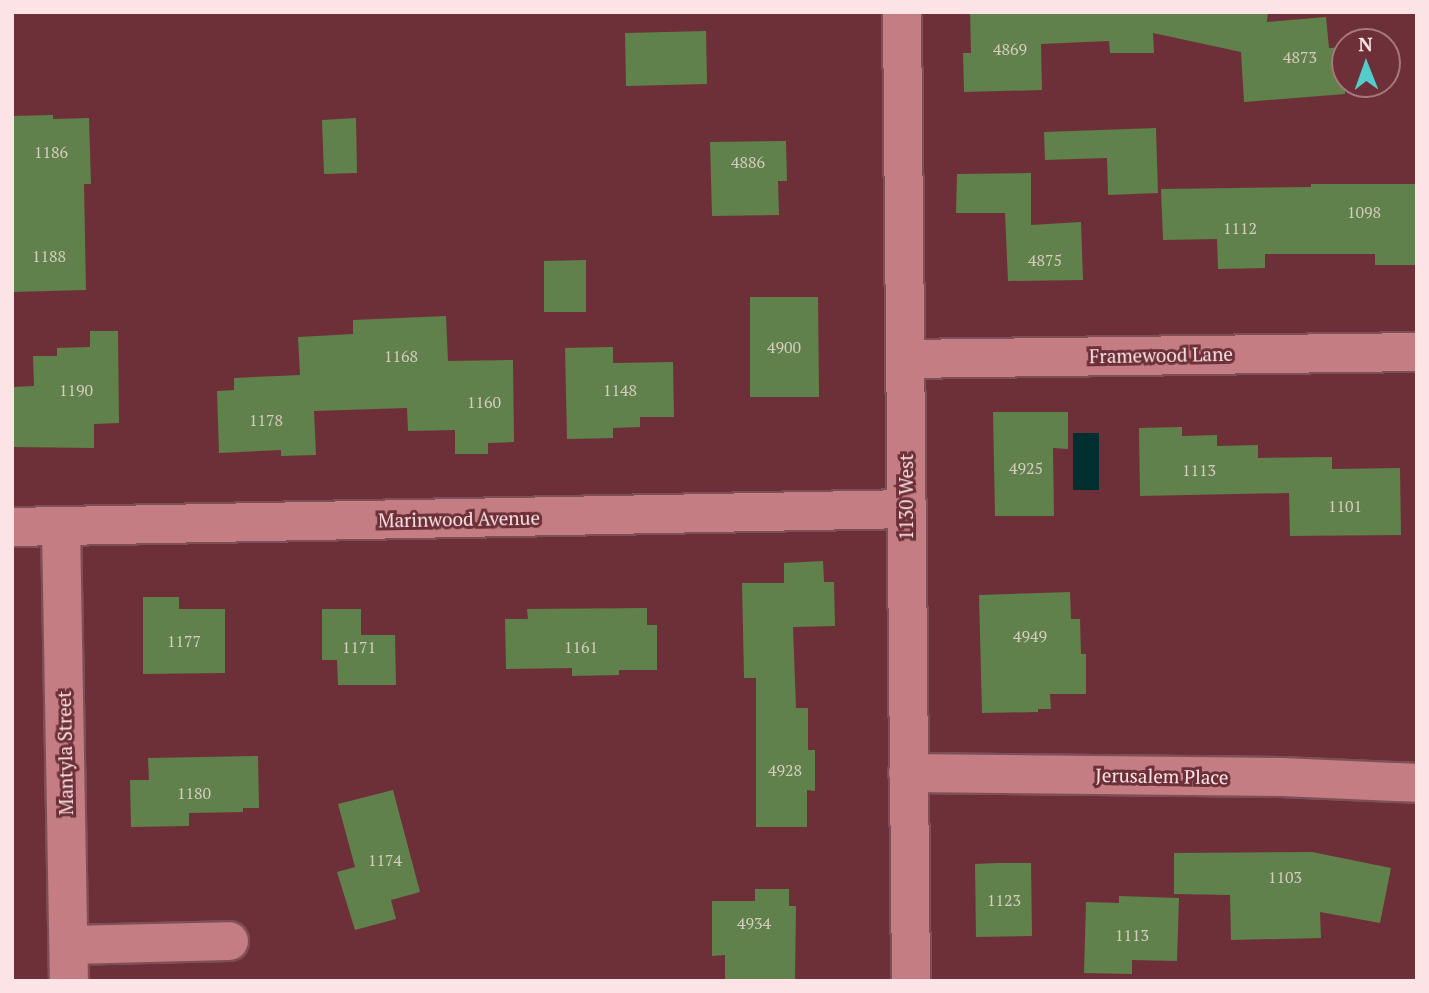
<!DOCTYPE html>
<html>
<head>
<meta charset="utf-8">
<style>
  body { margin:0 }
  #map { position:relative; width:1429px; height:993px; overflow:hidden; background:#6d3038; font-family:"PT Serif",serif }
  div>[style] { position:absolute }
  .water>* { inset:0; background:#002f2f }
  .building>* { inset:0; background:#60814b }
  .roads { filter:drop-shadow(2px 0 #7f4f57) drop-shadow(-2px 0 #7f4f57) drop-shadow(0 2px #7f4f57) drop-shadow(0 -2px #7f4f57) }
  .minor>* { height:38px; margin:-19px; padding:0 19px; transform-origin:19px; border-radius:19px; background:#c37d83 }
  span { translate:-50% -50%; white-space:nowrap; text-align:center; line-height:1.15; -webkit-text-stroke:6px #6d3038; paint-order:stroke }
  .number-label { font-size:16px; color:#d5cbbf }
  .number-label span { -webkit-text-stroke-width:0 }
  .street-label { font-size:19px; color:#fce4e6 }
  .frame { position:absolute; inset:0; border:14px solid #fce4e6; pointer-events:none }
  .north { position:absolute; left:1331px; top:28px; width:70px; height:70px; box-sizing:border-box; background:#6d3038; border:2px solid #a6787e; border-radius:50%; rotate:359deg; font-size:19px; font-weight:700; line-height:28px; text-align:center; color:#fce4e6 }
  .north::after { content:''; display:block; margin:auto; width:24px; height:32px; background:#52cdcc; clip-path:polygon(50% 0,100% 100%,50% 72%,0 100%) }
</style>
</head>
<body>
<div id="map">
  <div class="water">
    <div style="clip-path:polygon(1073px 433px,1099px 433px,1099px 490px,1073px 490px)"></div>
  </div>
  <div class="building">
    <div style="clip-path:polygon(970px 12px,1268px 12px,1267px 22px,1326px 17px,1329px 48px,1345px 47px,1345px 94px,1244px 102px,1241px 52px,1153px 33px,1154px 53px,1110px 53px,1109px 41px,1041px 44px,1042px 90px,964px 92px,963px 53px,971px 53px)"></div>
    <div style="clip-path:polygon(706px 31px,707px 84px,626px 86px,625px 33px)"></div>
    <div style="clip-path:polygon(53px 115px,53px 119px,89px 118px,91px 184px,84px 184px,86px 290px,12px 292px,12px 116px)"></div>
    <div style="clip-path:polygon(356px 118px,357px 173px,324px 174px,322px 120px)"></div>
    <div style="clip-path:polygon(1156px 128px,1158px 193px,1108px 195px,1107px 158px,1045px 160px,1044px 132px)"></div>
    <div style="clip-path:polygon(786px 141px,787px 181px,778px 181px,779px 215px,712px 216px,710px 142px)"></div>
    <div style="clip-path:polygon(1031px 173px,1031px 225px,1081px 222px,1083px 280px,1008px 281px,1005px 213px,956px 213px,957px 174px)"></div>
    <div style="clip-path:polygon(1311px 184px,1417px 184px,1417px 265px,1375px 265px,1375px 254px,1265px 254px,1265px 268px,1218px 269px,1217px 239px,1163px 240px,1161px 189px,1311px 187px)"></div>
    <div style="clip-path:polygon(586px 260px,586px 312px,544px 312px,544px 261px)"></div>
    <div style="clip-path:polygon(750px 297px,818px 297px,819px 397px,750px 397px)"></div>
    <div style="clip-path:polygon(446px 316px,448px 361px,513px 360px,514px 442px,488px 443px,488px 454px,455px 454px,455px 430px,408px 431px,407px 408px,314px 411px,316px 455px,281px 456px,281px 450px,219px 453px,217px 391px,234px 390px,234px 378px,300px 375px,298px 337px,353px 334px,353px 320px)"></div>
    <div style="clip-path:polygon(90px 331px,118px 331px,119px 423px,94px 424px,94px 448px,12px 447px,12px 387px,34px 386px,33px 356px,57px 356px,57px 348px,90px 347px)"></div>
    <div style="clip-path:polygon(613px 347px,613px 363px,673px 362px,674px 417px,640px 417px,640px 427px,613px 428px,613px 438px,567px 439px,565px 348px)"></div>
    <div style="clip-path:polygon(993px 412px,1068px 412px,1068px 449px,1053px 448px,1054px 516px,995px 516px)"></div>
    <div style="clip-path:polygon(1182px 427px,1182px 436px,1217px 435px,1217px 446px,1258px 445px,1258px 458px,1332px 457px,1332px 469px,1400px 468px,1401px 535px,1290px 536px,1289px 493px,1140px 496px,1139px 428px)"></div>
    <div style="clip-path:polygon(823px 561px,824px 582px,834px 582px,835px 626px,793px 627px,796px 708px,808px 708px,808px 750px,815px 750px,815px 791px,807px 790px,807px 827px,756px 827px,756px 678px,744px 678px,742px 583px,784px 583px,784px 563px)"></div>
    <div style="clip-path:polygon(1070px 592px,1071px 619px,1080px 619px,1081px 654px,1086px 654px,1086px 694px,1050px 694px,1051px 709px,1038px 709px,1038px 712px,982px 713px,979px 595px)"></div>
    <div style="clip-path:polygon(143px 597px,179px 597px,179px 609px,225px 609px,225px 673px,143px 674px)"></div>
    <div style="clip-path:polygon(647px 608px,647px 625px,657px 625px,657px 670px,619px 670px,619px 675px,572px 676px,572px 668px,506px 669px,505px 619px,528px 619px,527px 609px)"></div>
    <div style="clip-path:polygon(322px 609px,361px 609px,361px 635px,395px 635px,396px 685px,338px 685px,337px 660px,322px 660px)"></div>
    <div style="clip-path:polygon(258px 756px,259px 808px,243px 808px,243px 812px,189px 813px,189px 826px,131px 827px,130px 780px,149px 780px,148px 758px)"></div>
    <div style="clip-path:polygon(393px 790px,420px 892px,391px 900px,396px 919px,355px 930px,337px 872px,355px 867px,338px 804px)"></div>
    <div style="clip-path:polygon(1312px 852px,1391px 868px,1380px 923px,1320px 912px,1321px 938px,1231px 940px,1230px 895px,1174px 894px,1174px 853px)"></div>
    <div style="clip-path:polygon(998px 863px,1031px 863px,1032px 936px,976px 937px,975px 864px)"></div>
    <div style="clip-path:polygon(755px 889px,789px 889px,789px 906px,796px 906px,795px 981px,725px 981px,725px 955px,712px 956px,712px 901px,755px 901px)"></div>
    <div style="clip-path:polygon(1119px 896px,1179px 898px,1177px 961px,1132px 960px,1132px 974px,1084px 973px,1086px 902px,1119px 903px)"></div>
  </div>
  <div class="roads">
    <div class="minor">
      <div style="left:902px;top:12px;width:969px;rotate:89.47deg"></div>
      <div style="left:905px;top:359px;width:512px;rotate:-0.78deg"></div>
      <div style="left:61px;top:526px;width:455px;rotate:89deg"></div>
      <div style="left:12px;top:527px;width:894px;rotate:-1.15deg"></div>
      <div style="left:908px;top:773px;width:374px;rotate:0.6deg"></div>
      <div style="left:1282px;top:777px;width:135px;rotate:2.5deg"></div>
      <div style="left:69px;top:945px;width:160px;rotate:-1.4deg"></div>
    </div>
  </div>
  <div class="number-label">
    <span style="left:1010px;top:49px">4869</span>
    <span style="left:1300px;top:57px">4873</span>
    <span style="left:51px;top:152px">1186</span>
    <span style="left:748px;top:162px">4886</span>
    <span style="left:1364px;top:212px">1098</span>
    <span style="left:1240px;top:228px">1112</span>
    <span style="left:49px;top:256px">1188</span>
    <span style="left:1045px;top:260px">4875</span>
    <span style="left:784px;top:347px">4900</span>
    <span style="left:401px;top:356px">1168</span>
    <span style="left:76px;top:390px">1190</span>
    <span style="left:620px;top:390px">1148</span>
    <span style="left:484px;top:402px">1160</span>
    <span style="left:266px;top:420px">1178</span>
    <span style="left:1026px;top:468px">4925</span>
    <span style="left:1199px;top:470px">1113</span>
    <span style="left:1345px;top:506px">1101</span>
    <span style="left:1030px;top:636px">4949</span>
    <span style="left:184px;top:641px">1177</span>
    <span style="left:359px;top:647px">1171</span>
    <span style="left:581px;top:647px">1161</span>
    <span style="left:785px;top:770px">4928</span>
    <span style="left:194px;top:793px">1180</span>
    <span style="left:385px;top:860px">1174</span>
    <span style="left:1285px;top:877px">1103</span>
    <span style="left:1004px;top:900px">1123</span>
    <span style="left:754px;top:923px">4934</span>
    <span style="left:1132px;top:935px">1113</span>
  </div>
  <div class="street-label">
    <span style="left:1161px;top:355px;rotate:-1deg">Framewood Lane</span>
    <span style="left:906px;top:497px;rotate:-90deg">1130 West</span>
    <span style="left:459px;top:519px;rotate:-1deg">Marinwood Avenue</span>
    <span style="left:65px;top:753px;rotate:-91deg">Mantyla Street</span>
    <span style="left:1162px;top:776px;rotate:1deg">Jerusalem Place</span>
  </div>
  <div class="frame"></div>
  <div class="north">N</div>
</div>
</body>
</html>
